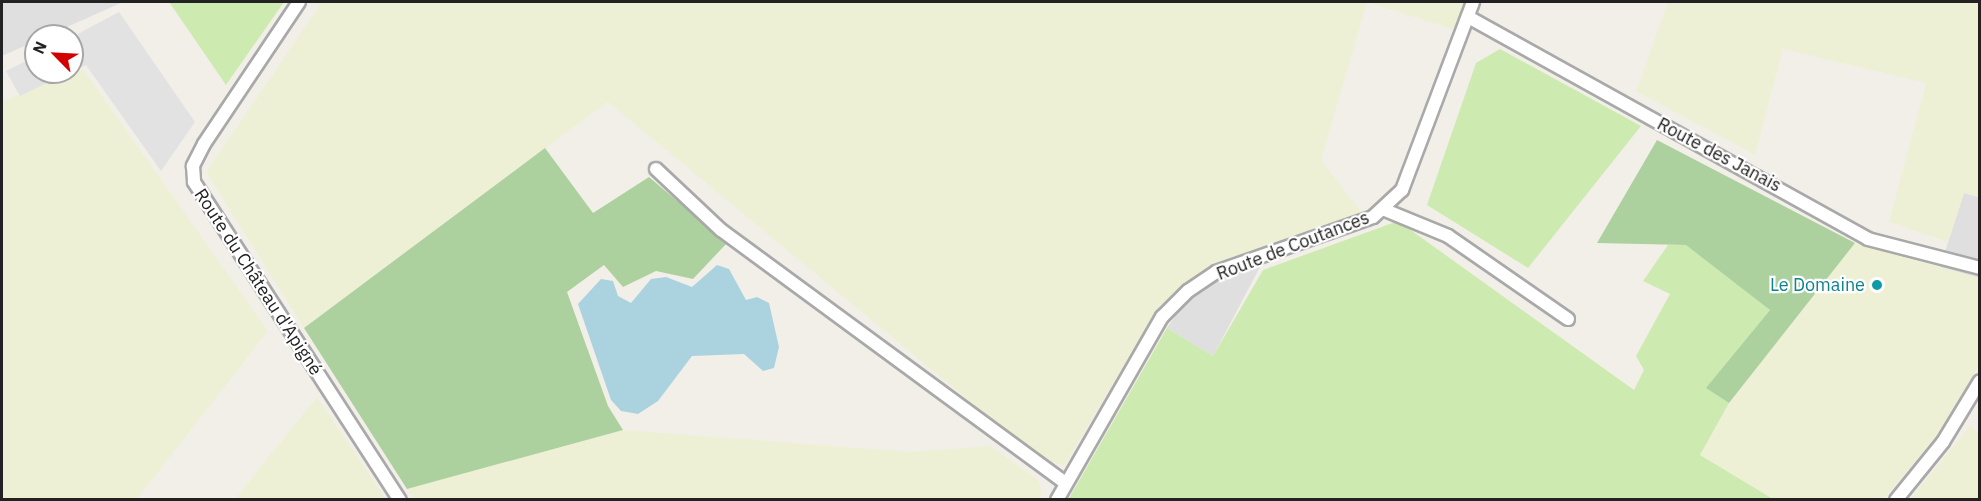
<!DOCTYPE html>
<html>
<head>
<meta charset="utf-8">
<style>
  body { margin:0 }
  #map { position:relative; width:1981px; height:501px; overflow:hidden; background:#f2efe9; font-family:"IBM Plex Sans",sans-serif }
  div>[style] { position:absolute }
  .residential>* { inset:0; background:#e0dfdf }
  .farmland>* { inset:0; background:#eef0d5 }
  .grass>* { inset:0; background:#cdebb0 }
  .forest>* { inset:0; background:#add19e }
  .parking>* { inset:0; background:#e2e2e2 }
  .water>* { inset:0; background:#aad3df }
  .roads { filter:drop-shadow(2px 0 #a9a9a9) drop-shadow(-2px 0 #a9a9a9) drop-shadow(0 2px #a9a9a9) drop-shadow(0 -2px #a9a9a9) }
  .minor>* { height:12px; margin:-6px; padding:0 6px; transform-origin:6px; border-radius:6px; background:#fff }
  .dots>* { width:16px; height:16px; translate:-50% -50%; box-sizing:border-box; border:3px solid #fff; border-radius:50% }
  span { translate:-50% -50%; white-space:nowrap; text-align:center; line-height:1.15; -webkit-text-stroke:4.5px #fff; paint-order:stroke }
  .street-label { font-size:18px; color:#222 }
  .culture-label { font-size:18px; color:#0d838f }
  .right { translate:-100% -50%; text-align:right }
  .frame { position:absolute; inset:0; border:3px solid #222; pointer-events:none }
  .north { position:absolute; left:24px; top:24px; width:60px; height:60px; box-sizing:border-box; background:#fff; border:2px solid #a7a7a7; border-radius:50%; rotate:294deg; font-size:16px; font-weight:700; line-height:24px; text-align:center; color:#222 }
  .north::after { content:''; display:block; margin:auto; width:21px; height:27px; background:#d40000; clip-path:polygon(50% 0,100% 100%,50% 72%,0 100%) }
</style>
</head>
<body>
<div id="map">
  <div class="residential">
    <div style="clip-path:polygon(2px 2px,123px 2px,2px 56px)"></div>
    <div style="clip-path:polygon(1964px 193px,1979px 197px,1979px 278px,1940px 267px)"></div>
    <div style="clip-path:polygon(1261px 265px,1213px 356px,1167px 328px,1188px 298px,1215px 279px)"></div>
  </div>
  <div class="farmland">
    <div style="clip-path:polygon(322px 2px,1367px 2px,1321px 160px,1363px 214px,1211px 266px,1181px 286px,1151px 319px,1064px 466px,1037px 457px,608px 102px,304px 328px,206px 172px)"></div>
    <div style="clip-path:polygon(1368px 2px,1465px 2px,1455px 30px)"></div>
    <div style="clip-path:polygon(1668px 2px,1979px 2px,1979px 197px,1964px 193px,1948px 242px,1889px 222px,1926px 83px,1783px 49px,1755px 155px,1636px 91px)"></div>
    <div style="clip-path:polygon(83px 69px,268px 331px,137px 499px,2px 500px,2px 102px)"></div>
    <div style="clip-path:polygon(1855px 243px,1979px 278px,1979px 364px,1948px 422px,1884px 499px,1773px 499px,1700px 455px,1729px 403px)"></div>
    <div style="clip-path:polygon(317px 397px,386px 499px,235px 499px)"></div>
    <div style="clip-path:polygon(1970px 426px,1979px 434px,1979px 499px,1910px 499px)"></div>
    <div style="clip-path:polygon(623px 430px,910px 452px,991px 446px,1039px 481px,1042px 494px,1039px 500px,414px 500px,407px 489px)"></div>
  </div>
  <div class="grass">
    <div style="clip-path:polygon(169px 2px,284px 2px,226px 85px)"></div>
    <div style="clip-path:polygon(1500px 49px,1641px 126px,1528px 268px,1427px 205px,1476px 63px)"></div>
    <div style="clip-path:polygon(1398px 221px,1634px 390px,1644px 370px,1636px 356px,1670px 294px,1643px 281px,1668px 245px,1686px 245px,1723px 272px,1770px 310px,1707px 388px,1729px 403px,1700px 455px,1773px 499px,1068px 500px,1167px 328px,1213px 356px,1263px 270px)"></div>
  </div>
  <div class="forest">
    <div style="clip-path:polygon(1657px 140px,1855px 243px,1729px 403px,1706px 388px,1770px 310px,1686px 245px,1597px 243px)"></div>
    <div style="clip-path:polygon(545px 148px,593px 213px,649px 177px,727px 243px,693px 279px,656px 271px,623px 287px,604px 265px,567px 292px,608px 406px,623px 430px,407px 489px,304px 328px)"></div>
  </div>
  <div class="parking">
    <div style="clip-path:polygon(119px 12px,195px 122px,161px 171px,86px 65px,72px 71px,72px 37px)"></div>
    <div style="clip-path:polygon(36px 56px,36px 72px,70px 72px,20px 96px,6px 71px)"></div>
  </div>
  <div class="water">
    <div style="clip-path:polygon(717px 265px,729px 269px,746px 300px,757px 297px,769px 303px,779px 347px,774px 368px,763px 371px,744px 354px,692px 356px,658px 401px,638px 414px,621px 411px,611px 400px,578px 304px,601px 279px,613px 281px,618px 296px,631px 303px,651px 279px,666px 277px,692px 287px)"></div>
  </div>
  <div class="roads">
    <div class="minor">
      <div style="left:299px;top:2px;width:171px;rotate:123.8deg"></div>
      <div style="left:204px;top:144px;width:25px;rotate:117deg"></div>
      <div style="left:193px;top:166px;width:16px;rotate:86deg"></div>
      <div style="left:194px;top:182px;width:379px;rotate:57.1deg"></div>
      <div style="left:1468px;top:17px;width:457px;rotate:29deg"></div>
      <div style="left:1868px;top:239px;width:116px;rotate:14.5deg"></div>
      <div style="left:656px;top:169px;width:89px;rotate:43.2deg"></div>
      <div style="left:721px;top:230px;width:428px;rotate:36.3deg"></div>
      <div style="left:1385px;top:210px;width:68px;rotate:22.4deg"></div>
      <div style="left:1448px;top:236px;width:146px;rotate:34.7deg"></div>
      <div style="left:1057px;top:500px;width:211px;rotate:-60.2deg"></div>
      <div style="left:1162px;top:317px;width:37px;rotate:-45deg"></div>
      <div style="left:1188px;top:291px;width:34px;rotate:-34deg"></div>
      <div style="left:1216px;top:272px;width:166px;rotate:-19.3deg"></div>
      <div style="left:1373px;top:217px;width:40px;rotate:-43deg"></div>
      <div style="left:1402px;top:190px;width:201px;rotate:-69.3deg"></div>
      <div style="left:1896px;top:500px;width:75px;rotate:-51deg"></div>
      <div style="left:1943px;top:442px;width:71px;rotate:-58.8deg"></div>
    </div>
  </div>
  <div class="dots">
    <div style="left:1877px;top:285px;background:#0f9aa8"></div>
  </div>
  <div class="street-label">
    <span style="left:1719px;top:155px;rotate:28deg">Route des Janais</span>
    <span style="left:1293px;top:246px;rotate:-21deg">Route de Coutances</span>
    <span style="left:258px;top:282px;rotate:57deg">Route du Château d'Apigné</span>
  </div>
  <div class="culture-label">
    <span class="right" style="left:1865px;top:285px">Le Domaine</span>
  </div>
  <div class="frame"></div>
  <div class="north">N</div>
</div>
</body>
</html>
